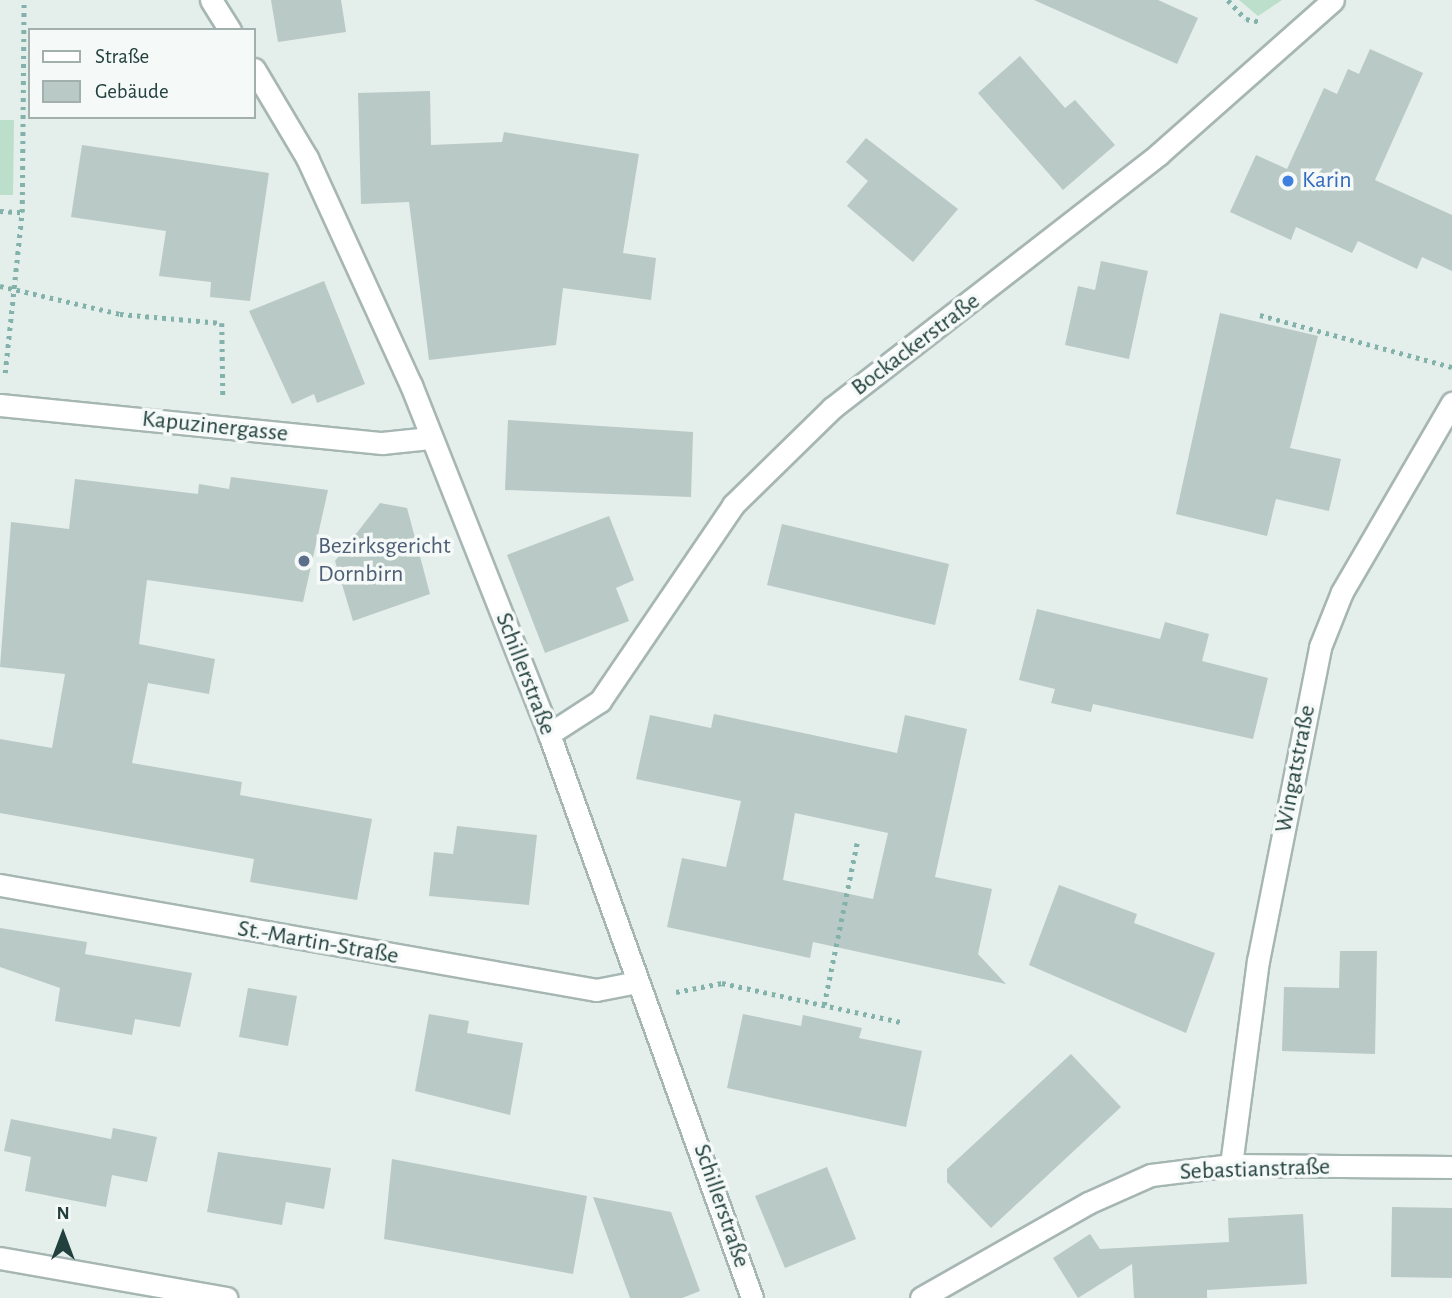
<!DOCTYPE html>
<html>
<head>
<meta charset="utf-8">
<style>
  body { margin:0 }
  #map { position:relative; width:1452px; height:1298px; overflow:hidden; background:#e4eeeb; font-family:"Alegreya Sans",sans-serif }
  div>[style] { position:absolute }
  .green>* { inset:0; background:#bcdfcb }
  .building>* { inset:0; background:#b9c9c5 }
  .path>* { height:4.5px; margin-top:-2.25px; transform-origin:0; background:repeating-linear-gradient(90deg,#83b2ab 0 3.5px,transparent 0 8.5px) }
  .roads { filter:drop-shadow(2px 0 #a6b6b3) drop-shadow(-2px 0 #a6b6b3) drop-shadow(0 2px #a6b6b3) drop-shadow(0 -2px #a6b6b3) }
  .street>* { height:21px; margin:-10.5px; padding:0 10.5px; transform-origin:10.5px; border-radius:10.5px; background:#fff }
  .secondary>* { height:21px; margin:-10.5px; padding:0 10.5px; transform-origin:10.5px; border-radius:10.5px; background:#fff }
  .dots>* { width:19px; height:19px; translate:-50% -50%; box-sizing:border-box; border:4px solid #f5faf8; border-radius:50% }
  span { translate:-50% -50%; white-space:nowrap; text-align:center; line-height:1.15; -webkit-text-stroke:7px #f5faf8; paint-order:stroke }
  .shop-label { font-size:24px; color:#366cbe }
  .left { translate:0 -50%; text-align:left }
  .street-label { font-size:24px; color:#22403d }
  .service-label { font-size:24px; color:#4e5e75 }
  .legend { position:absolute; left:28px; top:28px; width:228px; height:91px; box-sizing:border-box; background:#f5faf8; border:2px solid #a1b0ad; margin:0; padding:9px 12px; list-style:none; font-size:21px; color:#22403d }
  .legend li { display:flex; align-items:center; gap:14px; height:35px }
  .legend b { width:35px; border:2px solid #a1b0ad }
  .north { position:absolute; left:28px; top:1200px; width:70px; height:70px; -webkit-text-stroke:5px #f5faf8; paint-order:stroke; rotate:0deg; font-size:19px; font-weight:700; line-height:28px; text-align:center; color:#22403d }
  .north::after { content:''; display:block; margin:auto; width:24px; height:32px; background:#22403d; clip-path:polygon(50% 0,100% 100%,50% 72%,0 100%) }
</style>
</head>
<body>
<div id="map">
  <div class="green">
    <div style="clip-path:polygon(1239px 0,1282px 0,1258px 16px)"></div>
    <div style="clip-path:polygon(0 120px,14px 120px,13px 195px,0 195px)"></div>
  </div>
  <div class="building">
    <div style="clip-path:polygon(271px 0,341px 0,346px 32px,278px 42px)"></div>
    <div style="clip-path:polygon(1034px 0,1158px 0,1198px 18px,1177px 64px)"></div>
    <div style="clip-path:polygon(1370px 49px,1423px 73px,1375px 180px,1452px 215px,1452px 271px,1422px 257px,1417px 269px,1358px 241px,1352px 253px,1296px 227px,1291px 240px,1230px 212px,1256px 155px,1287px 169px,1324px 88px,1337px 94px,1348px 69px,1359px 74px)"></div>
    <div style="clip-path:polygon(1020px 56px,1065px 108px,1075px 100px,1115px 145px,1063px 190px,978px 93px)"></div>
    <div style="clip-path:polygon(430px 91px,431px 145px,502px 142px,504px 132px,639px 154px,623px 253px,656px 258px,651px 300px,563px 288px,556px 345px,429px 360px,409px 202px,361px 204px,358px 93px)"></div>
    <div style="clip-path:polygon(866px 138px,958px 209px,913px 262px,847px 206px,868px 181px,846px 162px)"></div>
    <div style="clip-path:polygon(82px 145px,269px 173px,250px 301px,210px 297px,211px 282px,159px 276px,166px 231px,71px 217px)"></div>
    <div style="clip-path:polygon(1101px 261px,1148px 271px,1129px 359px,1065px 345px,1078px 286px,1095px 290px)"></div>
    <div style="clip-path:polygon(324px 281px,365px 384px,317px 403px,314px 394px,292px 404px,249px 311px)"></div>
    <div style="clip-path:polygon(1220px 313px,1318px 336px,1290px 448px,1341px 459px,1329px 511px,1276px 499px,1267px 536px,1176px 514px)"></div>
    <div style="clip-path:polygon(508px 420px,693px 432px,691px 497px,505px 490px)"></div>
    <div style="clip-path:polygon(231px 477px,328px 490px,303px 602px,147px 580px,139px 644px,215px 659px,209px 694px,148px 683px,132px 763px,242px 782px,240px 795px,372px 819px,357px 900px,250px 882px,254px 859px,0 813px,0 739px,52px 748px,65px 674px,0 667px,11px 522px,69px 529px,75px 479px,198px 494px,199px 484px,229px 489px)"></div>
    <div style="clip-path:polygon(380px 503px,407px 508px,430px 594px,353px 621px,335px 561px)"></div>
    <div style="clip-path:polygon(609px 516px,634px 580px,616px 588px,629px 621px,545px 653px,507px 555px)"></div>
    <div style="clip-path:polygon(782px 524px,949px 564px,935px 625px,767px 585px)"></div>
    <div style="clip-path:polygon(1037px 609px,1160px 639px,1165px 622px,1209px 634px,1202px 661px,1268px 678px,1253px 739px,1093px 704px,1091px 712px,1051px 703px,1055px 689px,1019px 680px)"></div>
    <div style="clip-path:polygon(evenodd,714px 714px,897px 753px,905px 715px,967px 729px,935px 877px,992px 889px,978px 954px,1006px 984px,813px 942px,810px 958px,667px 927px,682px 858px,726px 867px,741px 801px,636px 779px,650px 715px,711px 728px,714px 714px,795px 813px,888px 833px,873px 899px,783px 880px,795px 813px)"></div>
    <div style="clip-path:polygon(457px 826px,537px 835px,529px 905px,429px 896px,434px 852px,453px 854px)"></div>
    <div style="clip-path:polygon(1059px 885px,1137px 914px,1134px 923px,1215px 953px,1186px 1033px,1029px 965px)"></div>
    <div style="clip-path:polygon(0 928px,87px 942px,85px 954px,192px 973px,180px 1027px,135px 1019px,132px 1035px,55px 1021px,60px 988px,0 967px)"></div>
    <div style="clip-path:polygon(1340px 951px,1377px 951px,1375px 1054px,1282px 1051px,1284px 987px,1339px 988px)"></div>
    <div style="clip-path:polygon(248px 988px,297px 996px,288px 1046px,239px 1037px)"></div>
    <div style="clip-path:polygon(429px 1014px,469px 1021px,467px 1033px,523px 1043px,510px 1115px,415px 1091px)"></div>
    <div style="clip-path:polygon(743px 1014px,801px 1026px,803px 1015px,862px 1028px,859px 1038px,922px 1051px,906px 1127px,727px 1088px)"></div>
    <div style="clip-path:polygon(1071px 1054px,1121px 1107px,991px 1228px,947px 1182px,947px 1169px)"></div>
    <div style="clip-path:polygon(11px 1119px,111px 1139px,113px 1128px,157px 1137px,147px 1182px,112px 1175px,106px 1207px,25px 1191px,31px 1157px,4px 1151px)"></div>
    <div style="clip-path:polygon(218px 1152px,331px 1168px,324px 1209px,286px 1202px,282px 1225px,207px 1212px)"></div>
    <div style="clip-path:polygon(392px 1159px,587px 1196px,573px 1274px,384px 1239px)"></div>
    <div style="clip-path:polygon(827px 1167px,856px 1239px,785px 1268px,755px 1196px)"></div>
    <div style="clip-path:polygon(593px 1197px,671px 1212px,700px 1291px,682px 1298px,630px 1298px)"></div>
    <div style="clip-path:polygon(1392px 1207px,1452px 1208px,1452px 1278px,1391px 1277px)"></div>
    <div style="clip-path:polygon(1303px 1214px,1307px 1284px,1207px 1290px,1207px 1298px,1134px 1298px,1132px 1264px,1078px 1298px,1053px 1258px,1090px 1234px,1100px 1249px,1229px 1242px,1228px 1218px)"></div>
  </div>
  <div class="path">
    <div style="left:1228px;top:0;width:26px;rotate:47deg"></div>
    <div style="left:1246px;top:19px;width:15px;rotate:11deg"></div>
    <div style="left:0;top:211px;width:22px;rotate:3deg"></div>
    <div style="left:0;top:286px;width:123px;rotate:13.1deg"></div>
    <div style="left:120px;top:314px;width:102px;rotate:5deg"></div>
    <div style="left:222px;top:323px;width:74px;rotate:89.2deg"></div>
    <div style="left:1260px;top:315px;width:199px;rotate:15.2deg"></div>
    <div style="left:5px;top:373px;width:162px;rotate:-84deg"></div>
    <div style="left:22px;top:212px;width:212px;rotate:-89.5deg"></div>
    <div style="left:676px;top:992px;width:47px;rotate:-11.1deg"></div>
    <div style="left:722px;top:983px;width:183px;rotate:12.3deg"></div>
    <div style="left:824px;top:1005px;width:165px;rotate:-78.5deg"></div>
  </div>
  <div class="roads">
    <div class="street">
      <div style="left:0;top:405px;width:384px;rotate:5.7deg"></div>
      <div style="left:382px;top:443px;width:48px;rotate:-5.9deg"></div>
      <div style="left:549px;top:734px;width:61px;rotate:-32.9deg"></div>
      <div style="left:600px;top:701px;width:237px;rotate:-55.8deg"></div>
      <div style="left:733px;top:505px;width:139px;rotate:-44.4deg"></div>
      <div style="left:832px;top:408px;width:414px;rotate:-37.8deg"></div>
      <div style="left:1159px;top:154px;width:232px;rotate:-41.5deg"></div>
      <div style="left:0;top:885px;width:605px;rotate:9.99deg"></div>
      <div style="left:596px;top:990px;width:42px;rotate:-11deg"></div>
      <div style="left:1231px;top:1165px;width:206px;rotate:-82.5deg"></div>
      <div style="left:1258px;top:961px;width:320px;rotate:-78.8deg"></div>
      <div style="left:1320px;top:647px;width:59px;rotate:-68.2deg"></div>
      <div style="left:1342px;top:592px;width:219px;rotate:-59.8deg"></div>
      <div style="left:0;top:1258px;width:230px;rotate:10deg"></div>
    </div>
    <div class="secondary">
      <div style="left:211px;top:0;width:36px;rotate:58deg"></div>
      <div style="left:254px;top:69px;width:104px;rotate:59.2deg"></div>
      <div style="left:307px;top:158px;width:250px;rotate:65.4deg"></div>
      <div style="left:411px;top:385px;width:375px;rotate:68.4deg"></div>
      <div style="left:549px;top:734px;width:599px;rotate:70.2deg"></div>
      <div style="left:921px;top:1298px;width:192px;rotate:-29.6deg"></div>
      <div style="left:1088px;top:1203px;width:69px;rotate:-24deg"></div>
      <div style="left:1151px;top:1175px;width:81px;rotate:-7.1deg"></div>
      <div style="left:1231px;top:1165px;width:221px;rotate:0.5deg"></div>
    </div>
  </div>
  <div class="dots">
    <div style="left:1288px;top:181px;background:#3f7fe0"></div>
    <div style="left:304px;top:561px;background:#5c6f8a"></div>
  </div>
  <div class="shop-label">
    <span class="left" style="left:1302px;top:181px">Karin</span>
  </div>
  <div class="street-label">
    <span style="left:916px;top:345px;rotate:-37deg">Bockackerstraße</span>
    <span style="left:215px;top:427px;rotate:6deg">Kapuzinergasse</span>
    <span style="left:525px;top:674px;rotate:69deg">Schillerstraße</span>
    <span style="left:1296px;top:769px;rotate:-79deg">Wingatstraße</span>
    <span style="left:318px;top:943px;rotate:10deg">St.-Martin-Straße</span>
    <span style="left:1255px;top:1170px;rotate:-2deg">Sebastianstraße</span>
    <span style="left:721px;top:1206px;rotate:71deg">Schillerstraße</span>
  </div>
  <div class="service-label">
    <span class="left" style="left:318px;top:561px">Bezirksgericht<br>Dornbirn</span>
  </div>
  <ul class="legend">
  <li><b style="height:9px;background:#fff"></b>Straße</li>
  <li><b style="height:19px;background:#b9c9c5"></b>Gebäude</li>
  </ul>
  <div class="north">N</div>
</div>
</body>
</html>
